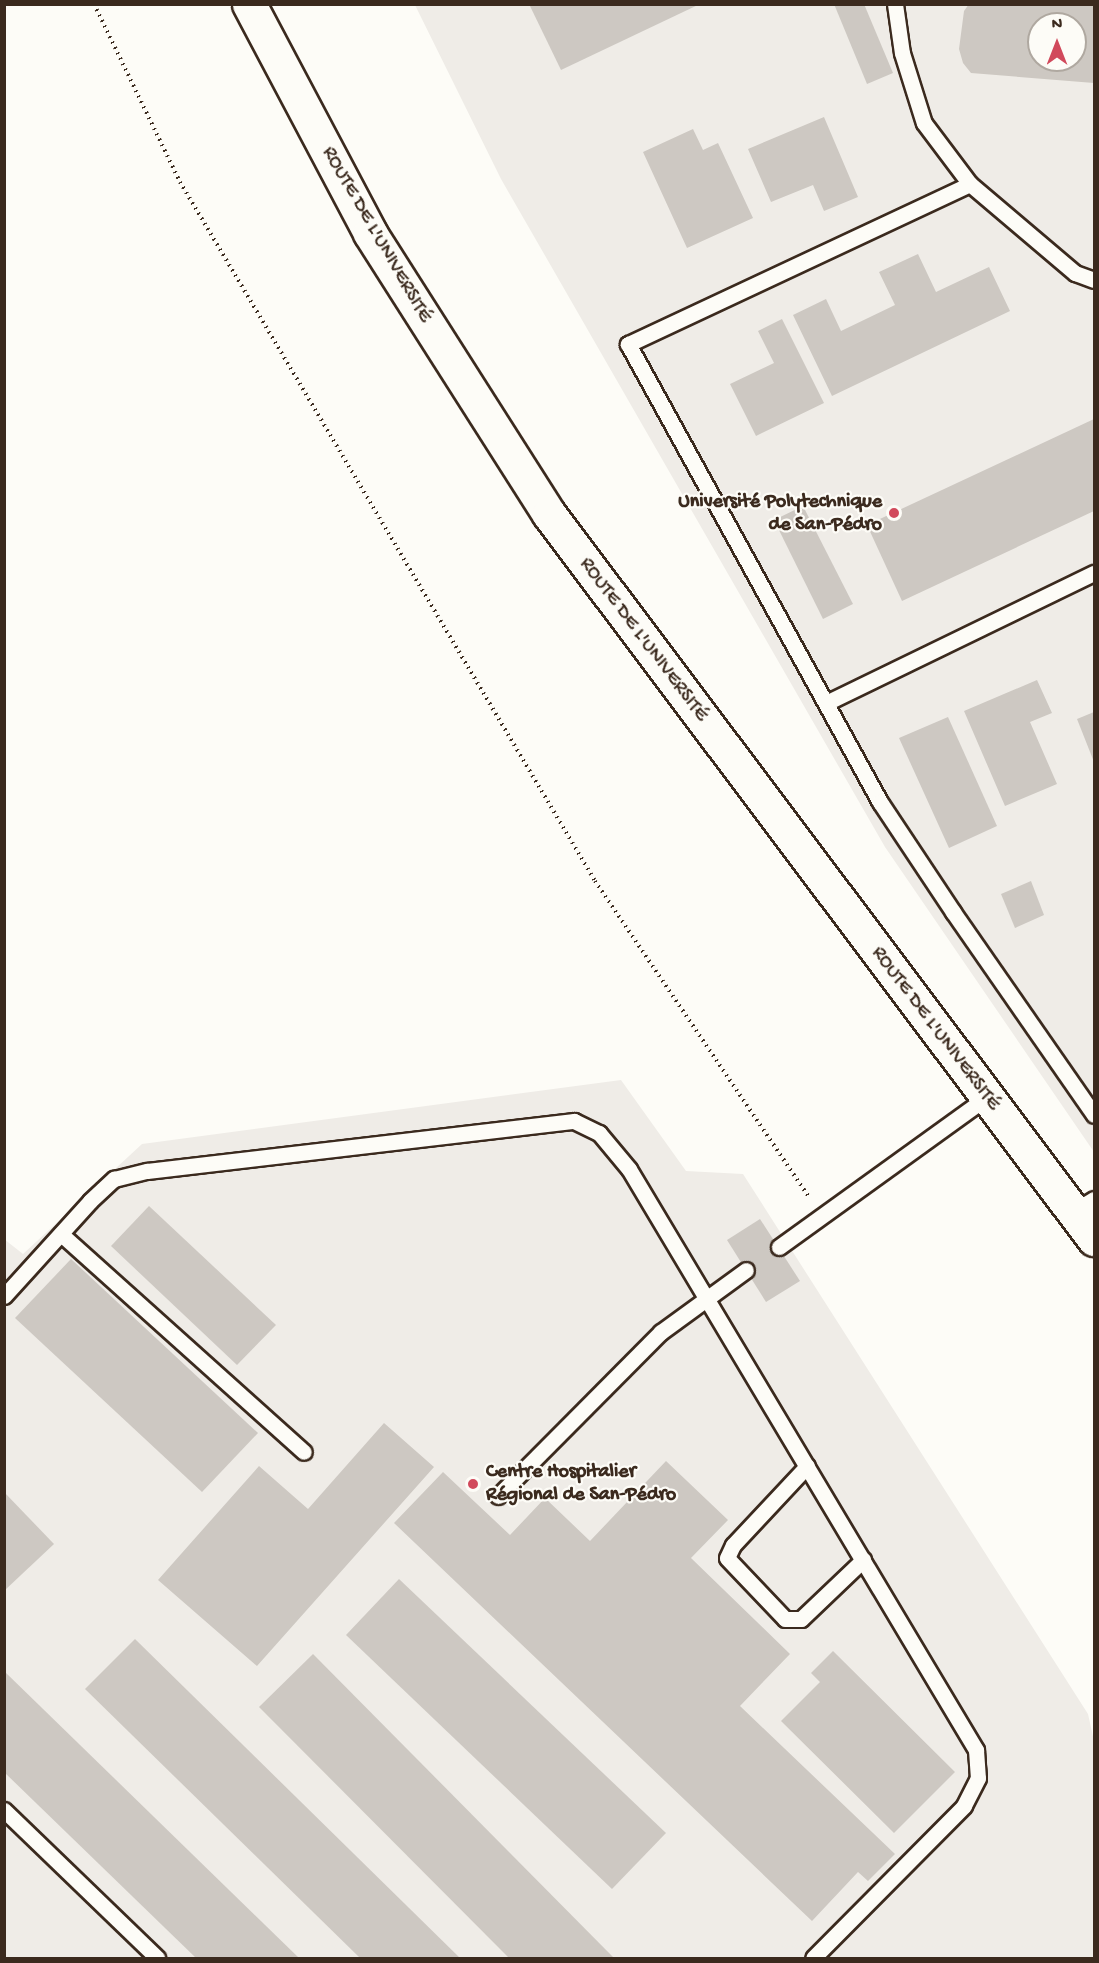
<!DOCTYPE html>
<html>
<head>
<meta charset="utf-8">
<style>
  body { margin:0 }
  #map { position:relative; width:1099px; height:1963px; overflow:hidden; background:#fdfcf7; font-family:"Gochi Hand",sans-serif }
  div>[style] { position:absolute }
  .built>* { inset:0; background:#efece7 }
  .building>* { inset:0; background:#cdc8c2 }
  .path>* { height:4px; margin-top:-2px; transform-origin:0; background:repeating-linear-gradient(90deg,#3b2a1e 0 1.5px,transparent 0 6px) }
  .roads { filter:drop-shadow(2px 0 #3b2a1e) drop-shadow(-2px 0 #3b2a1e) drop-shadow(0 2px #3b2a1e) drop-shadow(0 -2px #3b2a1e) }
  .lane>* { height:15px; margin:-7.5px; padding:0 7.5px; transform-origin:7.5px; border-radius:7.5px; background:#fdfcf7 }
  .secondary>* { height:33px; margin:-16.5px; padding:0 16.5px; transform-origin:16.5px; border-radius:16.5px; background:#fdfcf7 }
  .dots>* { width:16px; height:16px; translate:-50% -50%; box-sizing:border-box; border:3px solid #fdfcf7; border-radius:50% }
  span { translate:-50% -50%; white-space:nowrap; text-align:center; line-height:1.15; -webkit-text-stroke:4.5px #fdfcf7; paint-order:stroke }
  .street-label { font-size:20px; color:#3b2a1e }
  .poi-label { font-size:20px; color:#3b2a1e; font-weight:700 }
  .right { translate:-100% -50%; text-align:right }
  .left { translate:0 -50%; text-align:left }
  .frame { position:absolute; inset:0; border:6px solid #3b2a1e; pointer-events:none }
  .north { position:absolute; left:1027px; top:12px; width:60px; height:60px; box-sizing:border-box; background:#fdfcf7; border:2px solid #afa8a0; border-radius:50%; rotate:0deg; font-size:16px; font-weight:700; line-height:24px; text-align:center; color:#3b2a1e }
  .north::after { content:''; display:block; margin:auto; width:21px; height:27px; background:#d1495b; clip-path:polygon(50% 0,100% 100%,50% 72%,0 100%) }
</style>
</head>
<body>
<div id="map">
  <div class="built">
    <div style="clip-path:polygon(evenodd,415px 5px,1094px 5px,1094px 1152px,885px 847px,501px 179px,415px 5px,1039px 24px,1075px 24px,1075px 60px,1039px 60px,1039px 24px)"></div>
    <div style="clip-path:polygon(621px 1080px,686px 1171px,743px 1174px,1088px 1714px,1094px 1741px,1094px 1958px,5px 1958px,4px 1239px,23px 1254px,142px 1144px)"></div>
  </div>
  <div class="building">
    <div style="clip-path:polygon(529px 4px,700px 4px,561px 70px)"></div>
    <div style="clip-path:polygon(834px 4px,864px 4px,893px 73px,867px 84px)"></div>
    <div style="clip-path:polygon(evenodd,969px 4px,1094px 4px,1094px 83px,971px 73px,963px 63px,959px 49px,964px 11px,969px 4px,1039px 24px,1075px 24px,1075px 60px,1039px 60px,1039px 24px)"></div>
    <div style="clip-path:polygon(824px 117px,858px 197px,824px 211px,813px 185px,771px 202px,748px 149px)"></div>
    <div style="clip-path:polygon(693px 129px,703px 150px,718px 143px,753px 218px,687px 248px,643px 152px)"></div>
    <div style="clip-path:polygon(918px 254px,936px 292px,989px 267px,1010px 311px,832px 396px,793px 315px,826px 299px,841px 331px,895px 305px,879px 272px)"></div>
    <div style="clip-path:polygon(782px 319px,824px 403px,756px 436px,730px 384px,774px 363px,758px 331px)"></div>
    <div style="clip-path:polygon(1094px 419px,1094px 511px,902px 601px,867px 525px)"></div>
    <div style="clip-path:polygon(803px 506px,853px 604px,823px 619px,774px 520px)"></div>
    <div style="clip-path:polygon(1037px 680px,1052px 713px,1030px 722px,1057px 784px,1005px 806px,964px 711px)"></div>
    <div style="clip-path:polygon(1094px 712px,1094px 762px,1077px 719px)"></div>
    <div style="clip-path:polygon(948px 717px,997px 826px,949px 848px,899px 738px)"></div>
    <div style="clip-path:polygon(1031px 881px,1044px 915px,1015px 928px,1001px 894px)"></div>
    <div style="clip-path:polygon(149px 1206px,276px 1325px,237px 1365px,111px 1246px)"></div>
    <div style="clip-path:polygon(760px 1219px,800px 1281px,766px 1302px,727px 1240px)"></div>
    <div style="clip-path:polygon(71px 1259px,258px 1433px,202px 1492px,15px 1318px)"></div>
    <div style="clip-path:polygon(384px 1423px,434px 1467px,257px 1666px,158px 1580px,259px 1466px,308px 1509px)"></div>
    <div style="clip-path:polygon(666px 1461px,728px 1520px,691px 1558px,790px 1654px,740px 1706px,895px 1854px,868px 1881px,858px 1872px,812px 1921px,394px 1523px,443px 1472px,510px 1535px,545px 1498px,590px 1541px)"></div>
    <div style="clip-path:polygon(4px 1492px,54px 1544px,4px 1591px)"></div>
    <div style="clip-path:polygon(399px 1579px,666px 1833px,612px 1889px,346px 1635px)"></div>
    <div style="clip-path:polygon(135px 1639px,460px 1958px,360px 1958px,85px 1689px)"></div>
    <div style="clip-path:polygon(833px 1651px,955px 1772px,894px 1833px,781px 1721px,820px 1682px,811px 1673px)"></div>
    <div style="clip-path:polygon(313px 1654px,614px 1958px,509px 1958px,259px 1707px)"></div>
    <div style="clip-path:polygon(4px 1671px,299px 1958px,196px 1958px,4px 1772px)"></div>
  </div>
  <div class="path">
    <div style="left:94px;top:4px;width:198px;rotate:64.2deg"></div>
    <div style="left:180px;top:182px;width:813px;rotate:59.3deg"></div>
    <div style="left:595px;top:881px;width:380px;rotate:55.9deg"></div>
  </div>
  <div class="roads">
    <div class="lane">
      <div style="left:895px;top:4px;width:49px;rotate:81.9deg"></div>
      <div style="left:902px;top:53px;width:73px;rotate:72.6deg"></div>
      <div style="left:924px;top:123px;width:76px;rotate:53deg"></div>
      <div style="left:970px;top:184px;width:138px;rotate:40.3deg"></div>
      <div style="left:1075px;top:273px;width:20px;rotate:20deg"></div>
      <div style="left:970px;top:184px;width:378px;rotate:154.9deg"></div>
      <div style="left:628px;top:344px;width:523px;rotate:61.18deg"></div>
      <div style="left:880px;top:802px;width:132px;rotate:56.4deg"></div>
      <div style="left:953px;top:912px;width:247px;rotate:55.2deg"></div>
      <div style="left:826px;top:703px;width:298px;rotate:-25.9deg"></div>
      <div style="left:1074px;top:1211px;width:23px;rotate:-31deg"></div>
      <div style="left:61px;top:1234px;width:326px;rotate:41.9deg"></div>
      <div style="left:779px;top:1247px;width:256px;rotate:-35.8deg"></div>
      <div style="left:4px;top:1296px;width:128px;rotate:-47.8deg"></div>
      <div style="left:90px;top:1201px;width:33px;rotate:-43deg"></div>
      <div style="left:114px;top:1179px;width:34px;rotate:-14deg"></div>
      <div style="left:147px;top:1171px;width:430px;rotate:-6.7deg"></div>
      <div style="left:574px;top:1121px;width:28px;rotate:26deg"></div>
      <div style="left:599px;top:1133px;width:47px;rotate:50.2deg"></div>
      <div style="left:629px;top:1169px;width:677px;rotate:59.15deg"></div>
      <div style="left:976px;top:1750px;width:28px;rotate:86deg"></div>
      <div style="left:978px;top:1778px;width:31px;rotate:117deg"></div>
      <div style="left:964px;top:1806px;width:214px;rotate:134.8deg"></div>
      <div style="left:807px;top:1466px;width:108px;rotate:133.1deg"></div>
      <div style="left:733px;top:1545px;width:14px;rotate:115deg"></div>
      <div style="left:727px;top:1558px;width:84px;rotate:46.4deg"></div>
      <div style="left:785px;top:1619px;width:16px"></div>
      <div style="left:801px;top:1619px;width:86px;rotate:-43.6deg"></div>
      <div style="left:498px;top:1496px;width:231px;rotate:-45.2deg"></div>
      <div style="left:661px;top:1332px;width:105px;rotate:-36.1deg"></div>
      <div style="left:4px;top:1810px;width:213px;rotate:44deg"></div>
    </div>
    <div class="secondary">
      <div style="left:249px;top:4px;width:259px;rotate:62.1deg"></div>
      <div style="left:370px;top:233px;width:333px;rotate:57.5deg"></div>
      <div style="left:549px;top:514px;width:907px;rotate:53.07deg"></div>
    </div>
  </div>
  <div class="dots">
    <div style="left:894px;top:513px;background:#d1495b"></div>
    <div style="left:473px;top:1484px;background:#d1495b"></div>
  </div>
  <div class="street-label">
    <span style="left:376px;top:235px;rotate:60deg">ROUTE DE L'UNIVERSITÉ</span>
    <span style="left:643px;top:640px;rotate:53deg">ROUTE DE L'UNIVERSITÉ</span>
    <span style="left:935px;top:1029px;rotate:53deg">ROUTE DE L'UNIVERSITÉ</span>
  </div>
  <div class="poi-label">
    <span class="right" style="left:882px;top:514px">Université Polytechnique<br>de San-Pédro</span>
    <span class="left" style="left:486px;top:1484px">Centre Hospitalier<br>Régional de San-Pédro</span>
  </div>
  <div class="frame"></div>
  <div class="north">N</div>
</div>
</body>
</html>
